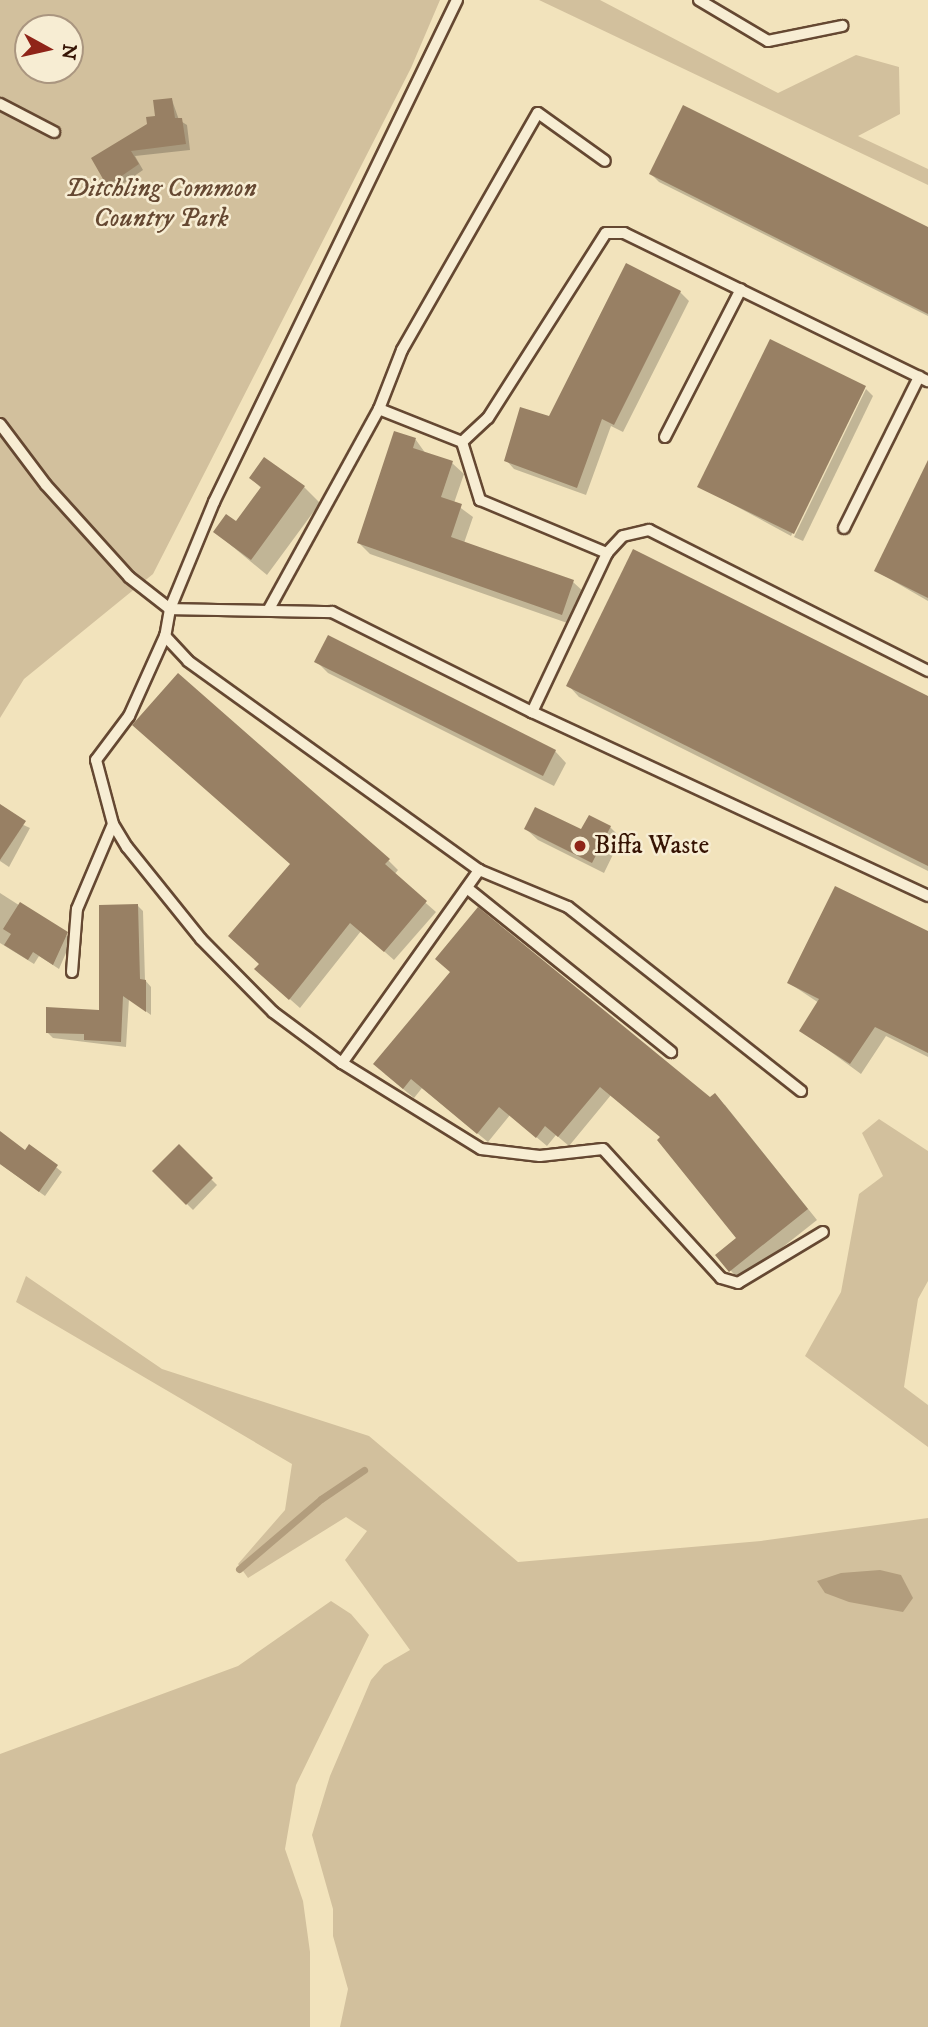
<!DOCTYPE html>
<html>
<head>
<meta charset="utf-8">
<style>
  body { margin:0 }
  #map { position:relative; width:928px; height:2027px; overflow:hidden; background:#f2e3bc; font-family:"IM FELL DW Pica",serif }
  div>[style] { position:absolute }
  .green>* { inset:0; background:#d2c09d }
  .water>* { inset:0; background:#b29d7d }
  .shadow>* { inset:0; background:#0003 }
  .stream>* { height:7px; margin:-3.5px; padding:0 3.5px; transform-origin:3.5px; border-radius:3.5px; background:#b29d7d }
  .building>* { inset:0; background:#988064 }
  .roads { filter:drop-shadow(2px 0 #654832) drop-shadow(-2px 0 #654832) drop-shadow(0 2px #654832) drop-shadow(0 -2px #654832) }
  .service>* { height:10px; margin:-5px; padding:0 5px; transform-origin:5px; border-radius:5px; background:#f7edd3 }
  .dots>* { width:19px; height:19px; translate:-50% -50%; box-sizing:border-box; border:4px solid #f7edd3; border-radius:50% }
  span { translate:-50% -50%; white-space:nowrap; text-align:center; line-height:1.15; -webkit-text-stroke:5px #f7edd3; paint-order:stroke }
  .park-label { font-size:26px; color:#654832; font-style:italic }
  .poi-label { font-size:26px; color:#361404 }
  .left { translate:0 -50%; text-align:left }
  .north { position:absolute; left:14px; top:14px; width:70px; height:70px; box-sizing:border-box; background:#f7edd3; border:2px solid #aa9680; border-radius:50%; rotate:98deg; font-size:19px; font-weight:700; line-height:28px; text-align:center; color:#361404 }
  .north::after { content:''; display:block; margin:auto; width:24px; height:32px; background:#8f2418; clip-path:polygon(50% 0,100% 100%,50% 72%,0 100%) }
</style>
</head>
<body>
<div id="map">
  <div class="green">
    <div style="clip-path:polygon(evenodd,0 0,440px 0,411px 68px,153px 574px,24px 679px,0 718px,0 0,28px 28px,70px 28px,70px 70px,28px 70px,28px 28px)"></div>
    <div style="clip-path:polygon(539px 0,600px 0,778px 93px,856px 55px,899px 67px,900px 114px,858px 136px,928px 169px,928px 185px)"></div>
    <div style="clip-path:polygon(879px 1119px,928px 1151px,928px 1281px,918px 1299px,904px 1387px,928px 1405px,928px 1447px,805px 1356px,841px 1292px,859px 1194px,883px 1176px,862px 1133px)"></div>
    <div style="clip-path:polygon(26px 1276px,162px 1369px,369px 1436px,518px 1562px,761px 1541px,928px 1518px,928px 2027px,340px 2027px,348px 1989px,333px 1936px,333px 1909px,312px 1835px,330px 1776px,371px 1680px,384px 1665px,410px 1650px,345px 1560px,367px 1531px,346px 1517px,248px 1578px,238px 1564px,285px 1510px,292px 1464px,16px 1302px)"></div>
    <div style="clip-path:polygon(331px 1601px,351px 1614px,369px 1635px,296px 1785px,285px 1849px,303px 1901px,310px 1952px,310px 2027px,0 2027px,0 1754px,238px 1666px)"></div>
  </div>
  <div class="water">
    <div style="clip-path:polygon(880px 1570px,901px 1575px,913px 1598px,903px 1612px,849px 1602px,825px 1593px,817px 1581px,841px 1573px)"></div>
  </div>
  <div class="shadow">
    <div style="clip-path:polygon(172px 100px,179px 120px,187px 125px,190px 150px,135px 156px,143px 170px,114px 190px,93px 159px,149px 125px)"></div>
    <div style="clip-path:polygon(651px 174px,928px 229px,928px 316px,659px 182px)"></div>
    <div style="clip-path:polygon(680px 292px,689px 301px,623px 432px,611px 426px,586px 495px,514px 469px,506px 460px)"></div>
    <div style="clip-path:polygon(770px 341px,865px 388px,791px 536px,699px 486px)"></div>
    <div style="clip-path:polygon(866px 389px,873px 396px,803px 541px,794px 537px)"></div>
    <div style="clip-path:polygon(396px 433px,416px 440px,426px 454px,452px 463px,464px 474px,454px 503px,473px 517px,464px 543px,573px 582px,585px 593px,573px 625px,370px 554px,359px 543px)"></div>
    <div style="clip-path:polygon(928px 463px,928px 601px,876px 571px)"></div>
    <div style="clip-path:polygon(251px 478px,304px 487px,320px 503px,267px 575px,215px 532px,236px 523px,262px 489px)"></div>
    <div style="clip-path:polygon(316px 661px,555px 751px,566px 763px,554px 786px,328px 673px)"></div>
    <div style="clip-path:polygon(178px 676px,389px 861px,398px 870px,394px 875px,436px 912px,394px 960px,361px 931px,300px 1008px,266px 978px,261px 965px,292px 864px)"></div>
    <div style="clip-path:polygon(568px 685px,928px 698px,928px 871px,579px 697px)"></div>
    <div style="clip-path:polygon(0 814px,30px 828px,9px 867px,0 861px)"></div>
    <div style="clip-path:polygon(610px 827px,621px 838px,604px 873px,538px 840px,526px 829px,582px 832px)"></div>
    <div style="clip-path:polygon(0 893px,72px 939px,59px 969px,39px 956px,34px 964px,0 943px)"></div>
    <div style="clip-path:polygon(138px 906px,143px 911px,145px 980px,151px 987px,151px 1015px,129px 999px,126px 1047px,53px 1038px,47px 1032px,101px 1011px)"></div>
    <div style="clip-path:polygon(928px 933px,928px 1057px,886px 1036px,861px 1074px,801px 1030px,819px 1003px,789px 983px)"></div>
    <div style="clip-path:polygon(451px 973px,725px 1105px,817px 1220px,740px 1281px,717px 1255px,738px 1238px,662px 1138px,611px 1095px,569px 1146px,556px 1135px,547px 1146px,510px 1115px,488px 1142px,422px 1088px,414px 1098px,385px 1074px)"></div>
    <div style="clip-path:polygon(0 1133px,26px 1152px,30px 1146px,62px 1172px,45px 1196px,0 1164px)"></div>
    <div style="clip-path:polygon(179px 1147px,217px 1185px,193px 1210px,154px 1171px)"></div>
  </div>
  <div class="stream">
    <div style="left:239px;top:1569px;width:108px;rotate:-40.5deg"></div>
    <div style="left:321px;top:1499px;width:52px;rotate:-34deg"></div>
  </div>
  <div class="building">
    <div style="clip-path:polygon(172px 98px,175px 118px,182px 118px,186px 144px,131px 151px,139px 164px,107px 186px,91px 158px,147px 124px,146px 117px,155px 116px,153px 100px)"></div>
    <div style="clip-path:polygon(683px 105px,928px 227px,928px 314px,649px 174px)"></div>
    <div style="clip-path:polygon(626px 263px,681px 291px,614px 425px,602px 419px,577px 488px,504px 461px,520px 407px,549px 416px)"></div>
    <div style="clip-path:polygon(770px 339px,866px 386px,794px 534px,697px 487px)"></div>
    <div style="clip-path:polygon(394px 431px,416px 438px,413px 448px,453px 461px,441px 497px,462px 504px,451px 537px,574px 580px,562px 615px,357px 543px)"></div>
    <div style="clip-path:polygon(264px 457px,305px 486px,251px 560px,213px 532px,226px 514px,236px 521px,261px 487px,249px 478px)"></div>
    <div style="clip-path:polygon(928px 460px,928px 598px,874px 571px)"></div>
    <div style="clip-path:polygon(633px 549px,928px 696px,928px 866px,566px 686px)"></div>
    <div style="clip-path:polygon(328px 635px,556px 750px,543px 776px,314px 662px)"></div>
    <div style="clip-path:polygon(178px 673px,390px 859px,385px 864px,427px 901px,384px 952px,350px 923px,289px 1000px,254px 969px,259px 964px,228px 936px,290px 864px,132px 725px)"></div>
    <div style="clip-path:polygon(0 804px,26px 821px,0 860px)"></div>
    <div style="clip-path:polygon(535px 807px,581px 829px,589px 815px,611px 826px,592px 863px,524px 829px)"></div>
    <div style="clip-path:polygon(835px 886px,928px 931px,928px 1053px,875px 1027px,850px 1064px,799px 1031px,819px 999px,787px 983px)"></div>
    <div style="clip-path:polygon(20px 902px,68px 932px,53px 965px,33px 952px,28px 960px,4px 945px,11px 934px,3px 929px)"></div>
    <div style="clip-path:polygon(138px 904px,140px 979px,146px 980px,146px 1012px,123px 996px,121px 1042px,84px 1040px,84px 1034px,46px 1033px,46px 1007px,99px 1010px,99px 905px)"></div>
    <div style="clip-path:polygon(478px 907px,710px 1097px,715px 1093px,808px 1209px,729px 1272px,715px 1255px,736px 1238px,657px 1140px,660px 1137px,600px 1087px,558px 1137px,545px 1126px,536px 1138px,499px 1107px,477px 1134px,411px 1079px,403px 1089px,373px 1064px,450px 972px,435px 959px)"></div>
    <div style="clip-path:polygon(0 1131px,25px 1150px,29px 1144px,58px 1165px,39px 1192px,0 1164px)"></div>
    <div style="clip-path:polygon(179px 1144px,213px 1178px,186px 1205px,152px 1171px)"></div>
  </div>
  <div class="roads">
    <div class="service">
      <div style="left:457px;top:0;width:558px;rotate:115.83deg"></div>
      <div style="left:214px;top:502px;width:116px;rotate:112.4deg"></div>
      <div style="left:170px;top:609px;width:162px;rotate:1.1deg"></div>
      <div style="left:332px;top:612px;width:224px;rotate:26.6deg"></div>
      <div style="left:532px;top:712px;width:176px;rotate:-64.7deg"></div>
      <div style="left:699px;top:0;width:80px;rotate:30.7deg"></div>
      <div style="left:768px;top:41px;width:76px;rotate:-11.5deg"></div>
      <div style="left:0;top:104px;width:61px;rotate:27.4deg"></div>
      <div style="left:379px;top:409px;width:63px;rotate:-68.7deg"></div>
      <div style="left:402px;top:350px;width:273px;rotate:-60.2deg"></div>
      <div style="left:538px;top:113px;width:82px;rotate:35.6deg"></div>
      <div style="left:0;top:424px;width:76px;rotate:53deg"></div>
      <div style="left:46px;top:485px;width:124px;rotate:47.9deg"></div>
      <div style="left:129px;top:577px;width:52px;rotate:38deg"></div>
      <div style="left:170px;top:609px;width:27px;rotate:100deg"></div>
      <div style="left:165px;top:636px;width:88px;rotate:114.2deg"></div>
      <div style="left:129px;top:716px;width:55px;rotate:126.9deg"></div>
      <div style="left:96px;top:760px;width:66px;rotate:75.1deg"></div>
      <div style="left:113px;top:824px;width:27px;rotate:59deg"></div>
      <div style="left:127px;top:847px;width:118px;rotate:51.2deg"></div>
      <div style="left:201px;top:939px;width:103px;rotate:45.4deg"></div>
      <div style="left:273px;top:1012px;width:86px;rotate:36.5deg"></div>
      <div style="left:342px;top:1063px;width:163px;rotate:31.7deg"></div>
      <div style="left:481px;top:1149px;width:59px;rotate:6.8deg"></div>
      <div style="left:540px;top:1156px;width:63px;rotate:-6.3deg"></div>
      <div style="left:603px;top:1149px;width:175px;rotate:47.5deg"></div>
      <div style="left:721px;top:1278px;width:18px;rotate:16deg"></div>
      <div style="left:738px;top:1283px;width:99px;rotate:-31deg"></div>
      <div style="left:665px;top:437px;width:166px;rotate:-62.8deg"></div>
      <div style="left:462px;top:442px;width:35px;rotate:-43deg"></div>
      <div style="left:488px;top:418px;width:219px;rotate:-57.5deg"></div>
      <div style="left:606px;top:233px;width:18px"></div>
      <div style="left:624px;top:233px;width:338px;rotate:26deg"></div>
      <div style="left:844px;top:528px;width:169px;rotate:-63.6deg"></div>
      <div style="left:269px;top:609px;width:228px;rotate:-61.2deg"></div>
      <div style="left:379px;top:409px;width:89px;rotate:21.7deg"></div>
      <div style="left:462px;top:442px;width:61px;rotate:72.8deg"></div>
      <div style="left:480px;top:500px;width:138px;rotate:22.7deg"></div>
      <div style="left:607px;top:553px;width:23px;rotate:-47deg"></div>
      <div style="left:623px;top:536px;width:27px;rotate:-13deg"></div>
      <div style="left:649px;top:530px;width:313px;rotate:26.8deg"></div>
      <div style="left:165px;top:636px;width:34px;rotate:47deg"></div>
      <div style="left:188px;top:661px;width:358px;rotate:35.7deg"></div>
      <div style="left:532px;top:712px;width:437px;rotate:24.9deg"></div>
      <div style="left:467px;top:888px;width:262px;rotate:38.8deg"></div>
      <div style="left:72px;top:972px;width:63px;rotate:-85.5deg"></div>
      <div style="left:77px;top:909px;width:92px;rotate:-67deg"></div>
      <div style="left:342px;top:1063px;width:237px;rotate:-54.6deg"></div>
      <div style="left:479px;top:870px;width:96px;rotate:22.6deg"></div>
      <div style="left:568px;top:907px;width:297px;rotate:38.3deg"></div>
    </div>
  </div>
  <div class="dots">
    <div style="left:580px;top:846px;background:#8f2418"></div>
  </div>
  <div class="park-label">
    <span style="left:161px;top:204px">Ditchling Common<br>Country Park</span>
  </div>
  <div class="poi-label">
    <span class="left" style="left:594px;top:846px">Biffa Waste</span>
  </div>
  <div class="north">N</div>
</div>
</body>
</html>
